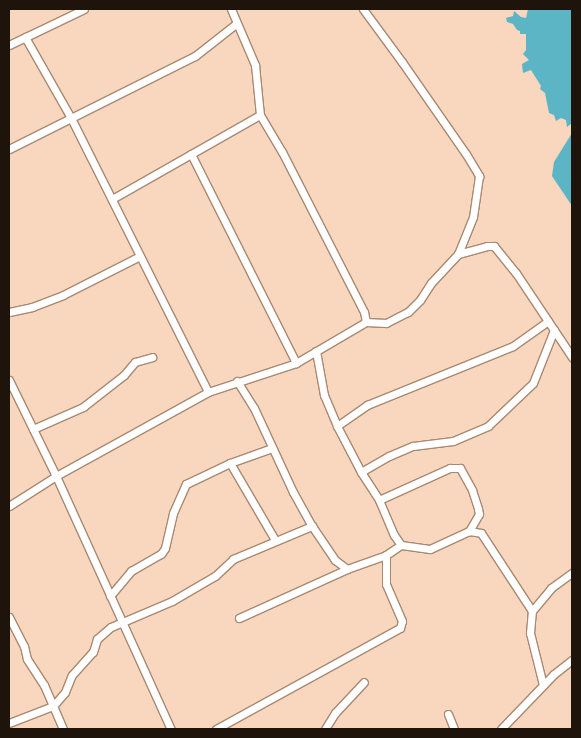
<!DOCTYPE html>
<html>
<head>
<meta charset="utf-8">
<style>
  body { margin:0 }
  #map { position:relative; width:581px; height:738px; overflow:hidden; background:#f8d7be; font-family:Cabin,sans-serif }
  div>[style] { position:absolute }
  .water>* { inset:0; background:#5cb5c4 }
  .roads { filter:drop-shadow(1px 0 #a88972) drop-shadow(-1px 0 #a88972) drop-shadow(0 1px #a88972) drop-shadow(0 -1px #a88972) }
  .minor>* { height:7px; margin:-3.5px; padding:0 3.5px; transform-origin:3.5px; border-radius:3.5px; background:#fff }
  span { translate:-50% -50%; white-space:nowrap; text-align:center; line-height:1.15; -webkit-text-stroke:5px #fff; paint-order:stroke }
  .frame { position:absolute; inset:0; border:10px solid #1f140b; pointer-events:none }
</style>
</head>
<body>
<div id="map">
  <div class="water">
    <div style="clip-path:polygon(528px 9px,572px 9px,572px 123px,567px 127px,566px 120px,561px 118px,556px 121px,554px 115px,549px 113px,545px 93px,540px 89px,541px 86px,531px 70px,523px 73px,522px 64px,529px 60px,523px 54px,526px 50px,526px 34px,520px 34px,520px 31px,517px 30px,513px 24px,507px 22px,506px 18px,513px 16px,514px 11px,521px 17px,526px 18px)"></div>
    <div style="clip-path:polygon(572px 133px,572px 206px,552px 176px,554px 162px)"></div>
  </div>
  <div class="roads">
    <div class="minor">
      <div style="left:363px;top:9px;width:66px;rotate:53.7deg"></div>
      <div style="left:402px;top:62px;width:112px;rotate:55.2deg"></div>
      <div style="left:466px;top:154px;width:26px;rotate:59deg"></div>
      <div style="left:479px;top:176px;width:41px;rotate:98.3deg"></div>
      <div style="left:473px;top:217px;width:40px;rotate:112deg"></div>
      <div style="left:25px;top:37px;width:93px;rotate:60.4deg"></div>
      <div style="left:71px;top:118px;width:306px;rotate:63.4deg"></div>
      <div style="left:9px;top:45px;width:83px;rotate:-25.6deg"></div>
      <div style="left:9px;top:149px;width:208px;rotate:-26.6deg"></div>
      <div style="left:195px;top:56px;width:53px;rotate:-38.2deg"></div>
      <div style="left:191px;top:154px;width:234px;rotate:63.3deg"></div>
      <div style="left:112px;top:199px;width:170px;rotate:-29.6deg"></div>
      <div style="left:9px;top:312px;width:24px;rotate:-12deg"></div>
      <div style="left:32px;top:307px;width:33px;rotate:-21deg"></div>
      <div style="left:63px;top:295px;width:86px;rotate:-26.9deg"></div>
      <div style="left:366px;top:322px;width:20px;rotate:3deg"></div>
      <div style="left:386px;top:323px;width:25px;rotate:-27deg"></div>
      <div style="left:408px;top:312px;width:17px;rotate:-45deg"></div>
      <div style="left:420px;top:300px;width:20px;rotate:-57deg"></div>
      <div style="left:431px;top:283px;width:40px;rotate:-47deg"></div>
      <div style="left:458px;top:254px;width:30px;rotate:-15deg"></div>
      <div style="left:487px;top:246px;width:7px"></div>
      <div style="left:494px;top:246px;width:35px;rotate:51deg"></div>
      <div style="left:516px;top:273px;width:101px;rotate:56.3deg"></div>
      <div style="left:316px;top:351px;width:45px;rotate:79.7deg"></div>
      <div style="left:324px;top:395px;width:34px;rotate:67deg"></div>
      <div style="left:337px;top:426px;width:52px;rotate:62.4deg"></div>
      <div style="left:361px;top:472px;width:33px;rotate:57deg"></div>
      <div style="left:379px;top:500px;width:38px;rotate:67deg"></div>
      <div style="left:394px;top:535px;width:12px;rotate:55deg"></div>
      <div style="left:401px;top:545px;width:29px;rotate:8deg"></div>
      <div style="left:430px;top:549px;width:43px;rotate:-24.8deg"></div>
      <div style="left:469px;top:531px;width:12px;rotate:9deg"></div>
      <div style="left:481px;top:533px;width:93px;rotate:56.8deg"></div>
      <div style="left:9px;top:380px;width:107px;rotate:63.9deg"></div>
      <div style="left:56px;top:476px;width:278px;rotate:65.6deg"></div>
      <div style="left:237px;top:381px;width:32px;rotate:58deg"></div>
      <div style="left:254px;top:408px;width:93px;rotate:65.1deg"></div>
      <div style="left:293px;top:492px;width:39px;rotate:61deg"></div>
      <div style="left:312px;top:526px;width:41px;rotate:55.9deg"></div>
      <div style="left:335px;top:560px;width:15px;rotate:37deg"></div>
      <div style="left:337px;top:426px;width:37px;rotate:-35deg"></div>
      <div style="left:367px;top:405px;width:157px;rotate:-22deg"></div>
      <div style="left:513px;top:346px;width:43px;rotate:-35.5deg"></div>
      <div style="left:33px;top:429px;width:55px;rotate:-23.7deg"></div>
      <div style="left:83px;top:407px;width:52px;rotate:-38deg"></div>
      <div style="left:124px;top:375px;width:17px;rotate:-50deg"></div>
      <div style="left:135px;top:362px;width:18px;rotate:-16deg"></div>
      <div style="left:230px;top:463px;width:89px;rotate:59.7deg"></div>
      <div style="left:361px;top:472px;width:32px;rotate:-30deg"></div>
      <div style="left:389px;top:456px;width:26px;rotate:-23deg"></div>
      <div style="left:413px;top:446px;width:40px;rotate:-7.1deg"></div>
      <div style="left:453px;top:441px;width:38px;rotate:-23deg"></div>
      <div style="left:488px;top:426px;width:62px;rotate:-43.7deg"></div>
      <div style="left:533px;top:383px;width:57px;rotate:-68.4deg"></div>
      <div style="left:379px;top:500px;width:78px;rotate:-24.3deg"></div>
      <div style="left:450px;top:468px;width:10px"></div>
      <div style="left:460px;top:468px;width:25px;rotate:61deg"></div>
      <div style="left:472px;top:490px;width:20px;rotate:72deg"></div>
      <div style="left:478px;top:509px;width:5px;rotate:79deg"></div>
      <div style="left:479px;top:514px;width:20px;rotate:120deg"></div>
      <div style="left:9px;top:506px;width:56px;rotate:-32.6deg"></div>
      <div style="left:56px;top:476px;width:174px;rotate:-28.9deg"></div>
      <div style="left:208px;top:392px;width:93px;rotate:-18.2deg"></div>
      <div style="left:296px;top:363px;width:81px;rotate:-30.4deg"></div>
      <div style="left:366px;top:322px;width:10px;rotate:-101deg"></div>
      <div style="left:364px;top:312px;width:180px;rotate:-117.1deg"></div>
      <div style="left:282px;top:152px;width:43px;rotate:-120.7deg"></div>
      <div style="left:260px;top:115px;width:50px;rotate:-95.7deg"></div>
      <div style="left:255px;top:65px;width:61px;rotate:-113.2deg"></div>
      <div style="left:110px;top:596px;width:33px;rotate:-50deg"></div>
      <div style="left:131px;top:571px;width:34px;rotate:-30deg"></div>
      <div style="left:161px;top:554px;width:7px;rotate:-56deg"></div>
      <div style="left:165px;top:548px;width:36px;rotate:-77deg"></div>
      <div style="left:173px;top:513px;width:32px;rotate:-66deg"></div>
      <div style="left:186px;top:484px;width:49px;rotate:-25.5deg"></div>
      <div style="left:230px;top:463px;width:45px;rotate:-19.7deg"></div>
      <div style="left:9px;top:617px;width:33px;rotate:63deg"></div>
      <div style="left:24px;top:646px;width:13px;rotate:77deg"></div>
      <div style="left:27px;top:659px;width:31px;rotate:57deg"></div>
      <div style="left:44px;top:685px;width:48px;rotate:66.6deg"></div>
      <div style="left:239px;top:618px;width:119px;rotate:-24.4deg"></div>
      <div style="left:347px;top:569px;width:41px;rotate:-19.7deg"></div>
      <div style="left:386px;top:555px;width:18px;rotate:-34deg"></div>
      <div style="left:543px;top:685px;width:54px;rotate:-104deg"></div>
      <div style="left:530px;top:633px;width:22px;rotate:-85deg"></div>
      <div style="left:532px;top:611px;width:30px;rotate:-50deg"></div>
      <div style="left:551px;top:588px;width:26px;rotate:-36deg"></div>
      <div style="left:448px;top:714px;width:16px;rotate:68deg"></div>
      <div style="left:9px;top:723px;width:47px;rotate:-21.1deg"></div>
      <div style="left:53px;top:706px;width:18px;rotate:-49deg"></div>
      <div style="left:65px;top:692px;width:18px;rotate:-68deg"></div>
      <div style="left:72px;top:675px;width:31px;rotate:-48deg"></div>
      <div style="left:93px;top:652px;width:14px;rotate:-73deg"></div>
      <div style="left:97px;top:639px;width:18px;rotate:-41deg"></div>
      <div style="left:111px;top:627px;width:66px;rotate:-23.1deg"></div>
      <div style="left:172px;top:601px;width:50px;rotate:-30.2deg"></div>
      <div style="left:215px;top:576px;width:25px;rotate:-43deg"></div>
      <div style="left:233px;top:559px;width:86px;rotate:-22.7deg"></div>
      <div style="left:216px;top:729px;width:210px;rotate:-28.8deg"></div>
      <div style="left:400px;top:628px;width:7px;rotate:-74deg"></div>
      <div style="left:402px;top:621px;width:40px;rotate:-113.4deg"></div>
      <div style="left:386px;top:584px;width:29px;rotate:-90deg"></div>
      <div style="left:325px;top:729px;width:19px;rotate:-58deg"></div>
      <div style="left:335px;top:713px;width:42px;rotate:-46.9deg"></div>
      <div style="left:501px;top:729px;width:76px;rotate:-46.1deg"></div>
      <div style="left:554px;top:674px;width:23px;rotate:-38deg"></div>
    </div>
  </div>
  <div class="frame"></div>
</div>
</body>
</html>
